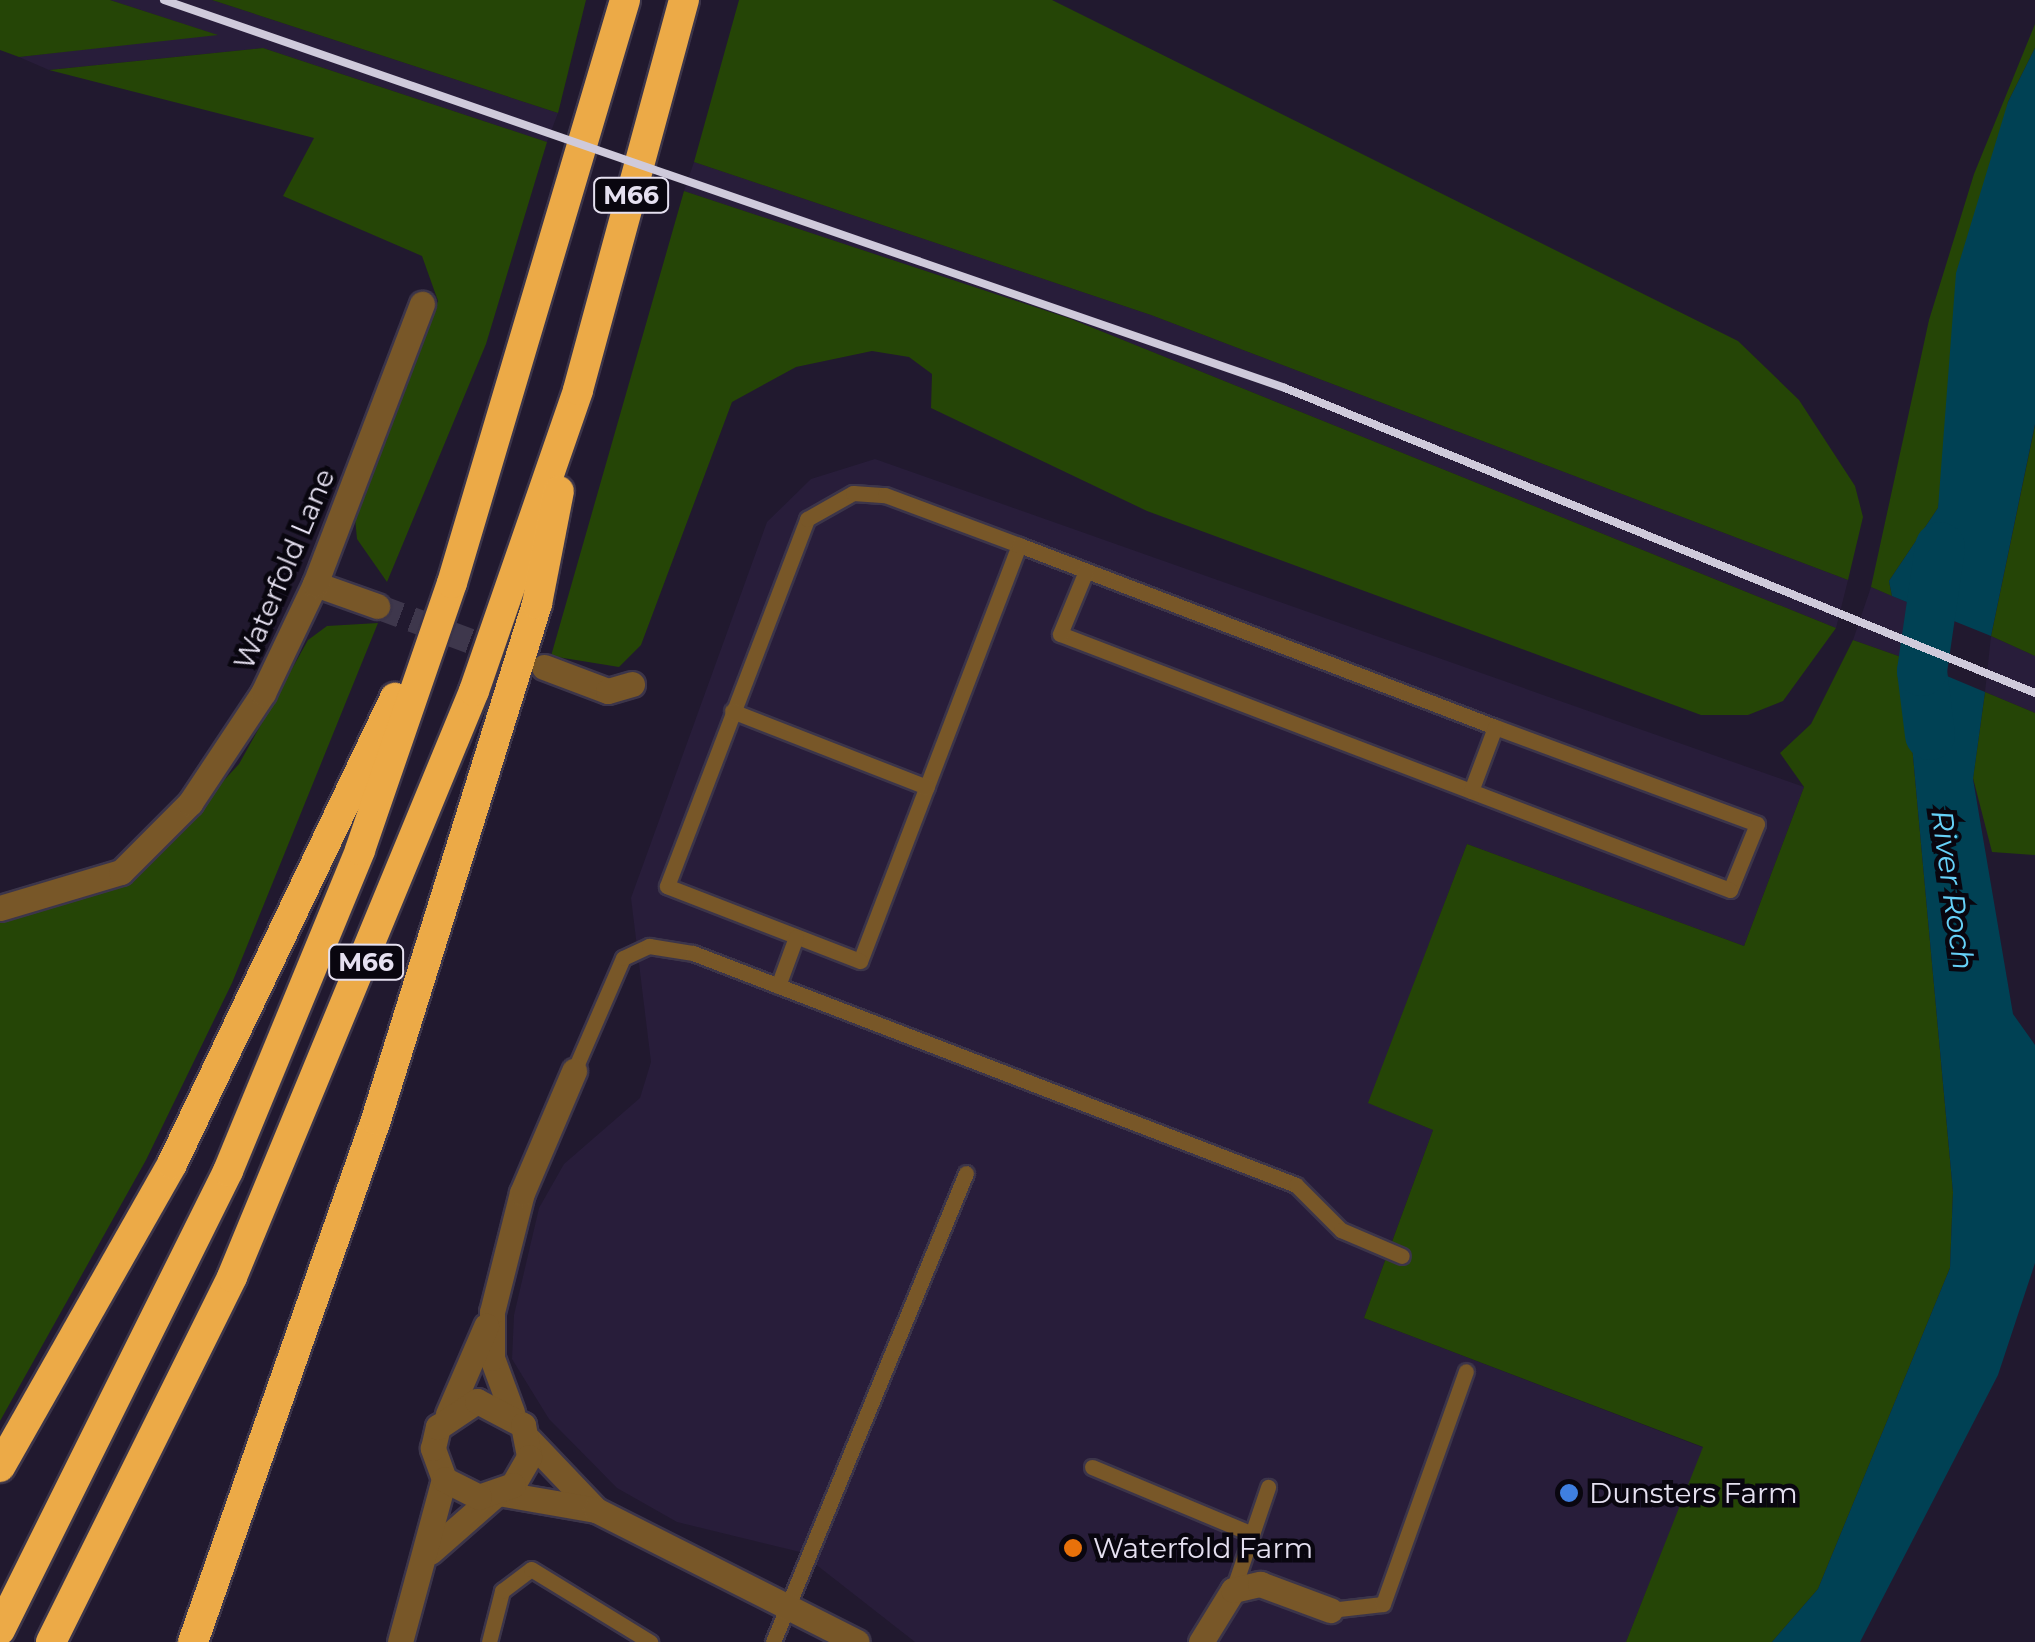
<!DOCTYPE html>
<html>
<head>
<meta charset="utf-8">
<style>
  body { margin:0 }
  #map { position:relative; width:2035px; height:1642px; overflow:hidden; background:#21192f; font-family:Montserrat,sans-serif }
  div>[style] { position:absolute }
  .built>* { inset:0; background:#281d3a }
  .green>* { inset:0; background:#254506 }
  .water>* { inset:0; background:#004154 }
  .river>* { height:50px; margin:-25px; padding:0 25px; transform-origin:25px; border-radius:25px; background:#004154 }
  .minor-tunnel>* { height:25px; margin-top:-12.5px; transform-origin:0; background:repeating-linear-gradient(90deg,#3e374c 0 25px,transparent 0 37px) }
  .roads { filter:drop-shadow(2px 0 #3c354a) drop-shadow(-2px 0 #3c354a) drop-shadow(0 2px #3c354a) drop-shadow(0 -2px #3c354a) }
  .service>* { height:15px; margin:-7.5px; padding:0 7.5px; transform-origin:7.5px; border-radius:7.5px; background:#785728 }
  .minor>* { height:25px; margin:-12.5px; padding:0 12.5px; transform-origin:12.5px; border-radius:12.5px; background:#785728 }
  .motorway>* { height:30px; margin:-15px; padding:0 15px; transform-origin:15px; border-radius:15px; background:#ecaa47 }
  .rail>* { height:8px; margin:-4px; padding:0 4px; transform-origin:4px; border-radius:4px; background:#cfcadb }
  .dots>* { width:28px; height:28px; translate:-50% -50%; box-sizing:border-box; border:5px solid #09060f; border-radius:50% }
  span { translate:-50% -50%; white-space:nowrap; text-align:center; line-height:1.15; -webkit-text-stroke:9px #09060f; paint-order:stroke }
  .shield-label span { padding:2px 8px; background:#09060f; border:2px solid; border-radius:8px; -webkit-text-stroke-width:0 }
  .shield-label { font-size:25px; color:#e5e0f0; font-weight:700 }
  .street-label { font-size:28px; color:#e5e0f0 }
  .poi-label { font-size:28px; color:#e5e0f0 }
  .left { translate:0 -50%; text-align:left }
  .water-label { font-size:30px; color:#66d1f8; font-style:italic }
</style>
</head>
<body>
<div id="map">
  <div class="built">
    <div style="clip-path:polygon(110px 0,212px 0,558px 113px,547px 142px,263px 48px,49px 70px,19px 57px,214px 34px)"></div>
    <div style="clip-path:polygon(694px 162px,1151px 315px,1848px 580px,1836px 628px,1071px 319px,684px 191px)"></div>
    <div style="clip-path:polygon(875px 459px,1804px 787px,1744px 946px,1467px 844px,1369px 1103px,1433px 1130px,1364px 1318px,1704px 1448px,1626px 1642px,915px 1642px,800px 1552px,677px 1522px,617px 1488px,549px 1419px,512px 1359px,514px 1315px,539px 1208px,564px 1164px,640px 1098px,651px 1062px,631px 898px,767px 522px,811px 479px)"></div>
    <div style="clip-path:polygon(1871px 587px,1907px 602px,1904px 658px,1853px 640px)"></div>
    <div style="clip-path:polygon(1991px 636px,2035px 656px,2035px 713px,1985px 692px)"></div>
  </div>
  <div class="green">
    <div style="clip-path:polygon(0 0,110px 0,218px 35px,19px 57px,0 50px)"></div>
    <div style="clip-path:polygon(212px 0,586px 0,558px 113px)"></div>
    <div style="clip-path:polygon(739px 0,1052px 0,1738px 341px,1799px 400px,1855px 486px,1863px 517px,1848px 580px,1151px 315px,694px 162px)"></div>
    <div style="clip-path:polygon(2035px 24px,2035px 48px,2008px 102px,1938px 508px,1889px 581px,1892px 596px,1871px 587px,1929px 320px,1974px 174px)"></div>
    <div style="clip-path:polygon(263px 48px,547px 142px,486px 344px,387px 582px,357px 539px,355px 518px,438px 301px,422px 256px,283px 196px,314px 138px,49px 70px)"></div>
    <div style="clip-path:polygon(684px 191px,1071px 319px,1836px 628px,1783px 701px,1748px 715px,1701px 715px,1147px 511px,931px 408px,932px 374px,909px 357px,872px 351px,796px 367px,732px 402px,641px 645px,619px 667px,551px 656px)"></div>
    <div style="clip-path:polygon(2035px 425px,2035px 656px,1991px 636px)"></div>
    <div style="clip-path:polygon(378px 623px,232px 983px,146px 1160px,0 1421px,0 918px,102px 889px,145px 866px,239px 764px,308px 640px,327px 626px)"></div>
    <div style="clip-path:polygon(1853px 640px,1904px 658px,1953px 1192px,1950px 1268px,1818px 1589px,1772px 1642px,1626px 1642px,1703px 1447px,1364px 1318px,1433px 1130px,1368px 1103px,1467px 844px,1744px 946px,1804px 787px,1780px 753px,1811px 724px)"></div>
    <div style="clip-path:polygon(1985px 692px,2035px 713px,2035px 855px,1992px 852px,1973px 778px)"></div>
  </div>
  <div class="water">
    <div style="clip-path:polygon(2035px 48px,2035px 424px,1991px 636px,1892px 596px,1889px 581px,1938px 508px,1956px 273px,2008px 102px)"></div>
    <div style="clip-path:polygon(1904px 658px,1985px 692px,1973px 779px,2013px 1014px,2035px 1045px,2035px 1263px,1998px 1375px,1860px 1642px,1772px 1642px,1818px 1589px,1950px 1268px,1953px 1192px)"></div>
  </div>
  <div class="river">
    <div style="left:1930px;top:735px;width:64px;rotate:-97.1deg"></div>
    <div style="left:1922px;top:671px;width:125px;rotate:-81.7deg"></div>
  </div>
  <div class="minor-tunnel">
    <div style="left:377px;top:606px;width:138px;rotate:20.4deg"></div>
  </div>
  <div class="roads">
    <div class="service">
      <div style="left:1019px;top:545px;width:445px;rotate:110.9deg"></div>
      <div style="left:860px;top:961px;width:207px;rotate:-158.8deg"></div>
      <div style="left:667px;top:886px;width:393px;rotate:-69.1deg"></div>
      <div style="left:807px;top:519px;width:53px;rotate:-29.5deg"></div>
      <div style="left:853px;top:493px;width:32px;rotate:4deg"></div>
      <div style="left:885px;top:495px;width:143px;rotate:20.5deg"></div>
      <div style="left:1019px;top:545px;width:510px;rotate:20.92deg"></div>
      <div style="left:1495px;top:727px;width:279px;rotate:20.3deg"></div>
      <div style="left:1757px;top:824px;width:71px;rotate:112.2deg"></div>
      <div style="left:1730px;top:890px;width:717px;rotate:-159.09deg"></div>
      <div style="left:1060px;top:634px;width:68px;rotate:-67.6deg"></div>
      <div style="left:732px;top:711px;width:209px;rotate:21.3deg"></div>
      <div style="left:1471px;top:791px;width:68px;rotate:-69.4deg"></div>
      <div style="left:778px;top:986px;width:52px;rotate:-69.8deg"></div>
      <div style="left:574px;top:1071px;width:123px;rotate:-66.6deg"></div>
      <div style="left:623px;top:958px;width:29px;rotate:-25deg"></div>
      <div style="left:649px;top:946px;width:45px;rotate:9deg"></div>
      <div style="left:693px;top:953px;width:646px;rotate:21.04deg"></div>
      <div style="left:1296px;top:1185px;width:64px;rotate:45deg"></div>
      <div style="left:1341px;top:1230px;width:66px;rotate:23.1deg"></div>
      <div style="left:1092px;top:1467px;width:173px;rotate:22.7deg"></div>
      <div style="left:1233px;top:1590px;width:109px;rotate:-71.2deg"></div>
      <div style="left:1330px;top:1610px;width:53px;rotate:-6.5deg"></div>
      <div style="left:1383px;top:1604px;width:247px;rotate:-70.4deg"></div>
      <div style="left:489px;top:1642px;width:53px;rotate:-75.7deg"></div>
      <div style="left:502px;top:1591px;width:36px;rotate:-37deg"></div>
      <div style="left:531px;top:1569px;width:140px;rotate:31.5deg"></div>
      <div style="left:773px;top:1642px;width:507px;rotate:-67.63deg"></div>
    </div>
    <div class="minor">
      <div style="left:315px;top:584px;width:66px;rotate:19.5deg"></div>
      <div style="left:544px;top:667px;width:68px;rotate:20.6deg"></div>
      <div style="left:608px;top:691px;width:25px;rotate:-16deg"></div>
      <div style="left:0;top:908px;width:126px;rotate:-16.6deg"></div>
      <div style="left:121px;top:872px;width:98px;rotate:-45deg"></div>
      <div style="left:190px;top:803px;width:132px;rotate:-56.4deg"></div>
      <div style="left:263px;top:693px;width:121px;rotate:-64.5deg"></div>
      <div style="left:315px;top:584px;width:300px;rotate:-69.1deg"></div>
      <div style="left:512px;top:1412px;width:58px;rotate:-110.3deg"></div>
      <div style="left:492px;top:1358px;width:46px;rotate:-90deg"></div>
      <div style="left:492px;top:1312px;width:123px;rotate:-75.9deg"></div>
      <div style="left:522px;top:1193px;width:133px;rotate:-66.9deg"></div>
      <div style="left:448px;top:1414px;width:96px;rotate:-66.6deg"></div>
      <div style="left:529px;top:1440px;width:97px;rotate:46.3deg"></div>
      <div style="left:498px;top:1493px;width:99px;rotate:9.8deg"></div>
      <div style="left:596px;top:1510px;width:292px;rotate:26.8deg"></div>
      <div style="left:430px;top:1552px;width:86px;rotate:-41.2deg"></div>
      <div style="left:400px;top:1642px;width:169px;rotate:-74.9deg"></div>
      <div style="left:444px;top:1479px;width:33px;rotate:-110deg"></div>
      <div style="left:433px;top:1448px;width:22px;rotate:-77deg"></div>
      <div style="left:438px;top:1427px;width:47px;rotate:-33.7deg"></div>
      <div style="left:477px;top:1401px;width:52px;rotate:27.6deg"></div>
      <div style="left:523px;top:1425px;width:33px;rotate:79deg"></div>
      <div style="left:529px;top:1457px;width:32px;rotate:120deg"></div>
      <div style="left:513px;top:1485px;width:36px;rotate:161deg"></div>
      <div style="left:479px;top:1497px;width:39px;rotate:-153deg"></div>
      <div style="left:1201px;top:1642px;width:61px;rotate:-58.4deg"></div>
      <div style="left:1233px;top:1590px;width:28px;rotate:-13deg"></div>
      <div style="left:1260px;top:1584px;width:75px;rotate:20.4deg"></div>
    </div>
    <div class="motorway">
      <div style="left:0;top:1467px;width:348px;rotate:-60.4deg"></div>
      <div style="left:172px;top:1164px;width:517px;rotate:-64.43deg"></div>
      <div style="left:0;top:1630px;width:513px;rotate:-63.58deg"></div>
      <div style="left:228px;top:1171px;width:347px;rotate:-67.6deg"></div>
      <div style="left:360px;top:850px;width:282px;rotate:-71deg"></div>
      <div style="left:452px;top:583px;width:608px;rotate:-73.47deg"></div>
      <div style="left:51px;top:1642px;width:407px;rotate:-63.6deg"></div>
      <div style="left:232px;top:1277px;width:634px;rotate:-67.56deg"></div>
      <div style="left:474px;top:691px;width:318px;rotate:-70.9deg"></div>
      <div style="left:578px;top:390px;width:404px;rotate:-74.8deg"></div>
      <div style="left:193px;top:1642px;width:553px;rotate:-70.68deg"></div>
      <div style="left:376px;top:1120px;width:541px;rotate:-72.67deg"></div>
      <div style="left:537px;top:604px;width:115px;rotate:-79deg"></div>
    </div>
  </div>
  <div class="rail">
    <div style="left:164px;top:0;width:1186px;rotate:19.09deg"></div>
    <div style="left:1285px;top:388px;width:810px;rotate:22.13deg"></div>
  </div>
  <div class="dots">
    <div style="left:1569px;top:1493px;background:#3f7fe0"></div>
    <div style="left:1073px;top:1548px;background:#e8710a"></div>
  </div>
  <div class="shield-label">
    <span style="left:631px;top:195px">M66</span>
    <span style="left:366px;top:962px">M66</span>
  </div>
  <div class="street-label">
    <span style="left:284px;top:569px;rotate:-67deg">Waterfold Lane</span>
  </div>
  <div class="poi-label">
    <span class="left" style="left:1589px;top:1493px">Dunsters Farm</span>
    <span class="left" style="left:1093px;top:1548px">Waterfold Farm</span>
  </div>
  <div class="water-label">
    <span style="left:1952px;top:890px;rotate:82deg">River Roch</span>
  </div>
</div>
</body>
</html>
